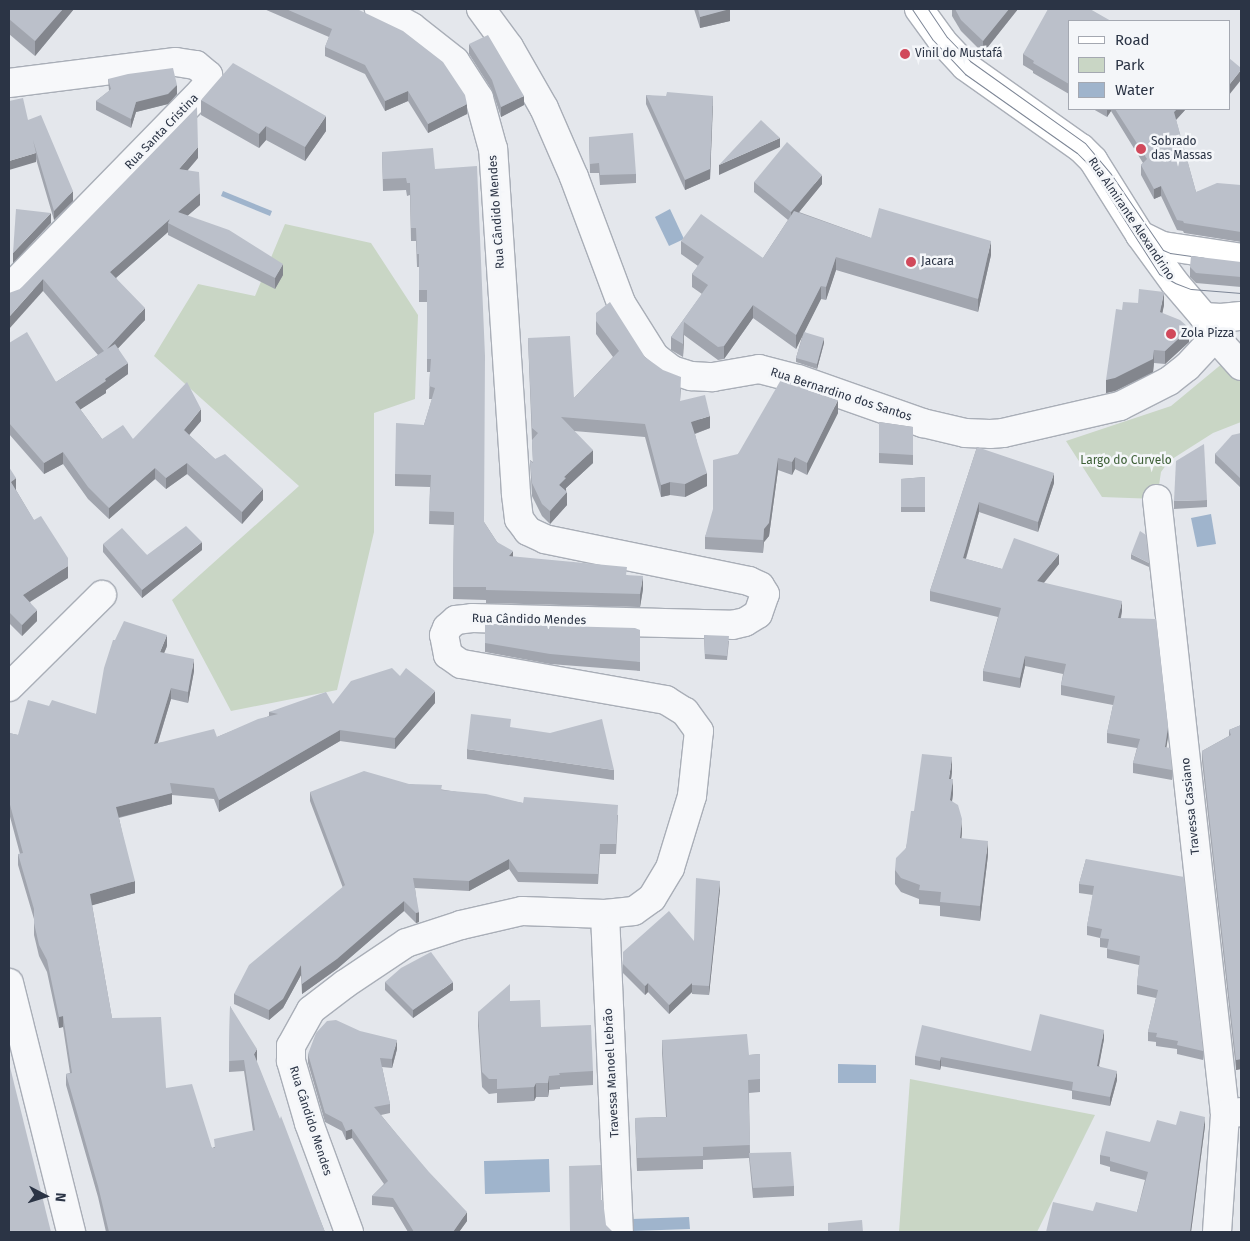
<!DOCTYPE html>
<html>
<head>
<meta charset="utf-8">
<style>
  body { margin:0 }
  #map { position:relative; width:1250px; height:1241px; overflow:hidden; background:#e4e7ec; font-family:"Fira Sans",sans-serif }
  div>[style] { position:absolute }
  .green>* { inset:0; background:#c9d6c5 }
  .water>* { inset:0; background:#9fb4cc }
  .roads { filter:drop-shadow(1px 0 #a9aeb7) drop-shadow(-1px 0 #a9aeb7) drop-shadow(0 1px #a9aeb7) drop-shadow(0 -1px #a9aeb7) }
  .street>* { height:28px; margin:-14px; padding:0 14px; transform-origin:14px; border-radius:14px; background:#f7f8fa }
  .secondary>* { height:28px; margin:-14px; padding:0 14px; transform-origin:14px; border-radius:14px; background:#fff }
  .tram>* { height:1px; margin:-0.5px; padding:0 0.5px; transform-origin:0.5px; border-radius:0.5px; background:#7d8696 }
  .wall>* { inset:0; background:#a1a5ae }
  .shaded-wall>* { inset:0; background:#83868d }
  .building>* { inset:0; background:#bbc0ca }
  .dots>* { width:14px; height:14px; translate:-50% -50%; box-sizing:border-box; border:2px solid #f4f6f9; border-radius:50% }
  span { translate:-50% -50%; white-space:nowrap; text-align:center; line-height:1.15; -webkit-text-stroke:5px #f4f6f9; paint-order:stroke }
  .poi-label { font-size:12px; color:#2b3445 }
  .left { translate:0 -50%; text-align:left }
  .street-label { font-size:12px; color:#2b3445 }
  .park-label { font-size:12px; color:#3f6138 }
  .frame { position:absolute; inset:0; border:10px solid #2b3445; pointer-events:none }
  .legend { position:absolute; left:1068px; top:20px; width:162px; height:90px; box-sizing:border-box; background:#f4f6f9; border:1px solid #a4a8b1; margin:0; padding:6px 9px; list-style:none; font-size:15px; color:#2b3445 }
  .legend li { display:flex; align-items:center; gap:10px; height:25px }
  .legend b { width:25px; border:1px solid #a4a8b1 }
  .north { position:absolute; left:20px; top:1171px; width:50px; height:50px; -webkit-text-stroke:4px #f4f6f9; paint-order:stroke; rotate:95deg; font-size:14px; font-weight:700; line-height:20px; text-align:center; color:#2b3445 }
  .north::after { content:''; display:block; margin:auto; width:18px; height:22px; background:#2b3445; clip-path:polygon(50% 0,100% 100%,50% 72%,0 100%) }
</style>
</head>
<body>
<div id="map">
  <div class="green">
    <div style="clip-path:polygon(285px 224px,371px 243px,418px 315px,415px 399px,374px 413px,374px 532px,337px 690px,231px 711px,172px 600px,299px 486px,154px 356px,198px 284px,255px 296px)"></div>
    <div style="clip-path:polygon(1229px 358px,1241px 374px,1241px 422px,1213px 433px,1169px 461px,1161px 472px,1157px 499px,1102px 497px,1066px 441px,1171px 406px)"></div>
    <div style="clip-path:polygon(910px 1079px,1095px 1115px,1037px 1232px,899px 1232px)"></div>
  </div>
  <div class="water">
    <div style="clip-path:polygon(223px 191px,272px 211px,270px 216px,221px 196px)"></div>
    <div style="clip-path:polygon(670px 209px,684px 239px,669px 246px,655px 217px)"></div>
    <div style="clip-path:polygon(1211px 514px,1216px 544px,1197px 547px,1191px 518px)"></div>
    <div style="clip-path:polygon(838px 1064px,876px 1065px,876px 1083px,838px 1083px)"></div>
    <div style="clip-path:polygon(549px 1159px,550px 1192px,485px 1194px,484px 1161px)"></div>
    <div style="clip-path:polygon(689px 1217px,690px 1229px,632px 1231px,632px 1219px)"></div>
  </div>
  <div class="roads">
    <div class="street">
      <div style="left:481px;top:9px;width:47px;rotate:53.6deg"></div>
      <div style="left:509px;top:47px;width:70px;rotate:60.2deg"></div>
      <div style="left:544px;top:108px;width:75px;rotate:66.5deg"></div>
      <div style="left:574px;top:177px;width:134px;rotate:69.5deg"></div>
      <div style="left:621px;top:303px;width:64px;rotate:57.8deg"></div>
      <div style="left:655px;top:357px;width:21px;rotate:37deg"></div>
      <div style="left:672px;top:370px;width:20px;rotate:18deg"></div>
      <div style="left:691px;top:376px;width:22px;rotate:3deg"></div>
      <div style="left:713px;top:377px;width:47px;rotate:-9.9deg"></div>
      <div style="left:759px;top:369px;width:40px;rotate:14.4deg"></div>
      <div style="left:798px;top:379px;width:133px;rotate:19.4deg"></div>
      <div style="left:923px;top:423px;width:43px;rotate:13.4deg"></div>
      <div style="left:965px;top:433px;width:25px;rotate:2deg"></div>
      <div style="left:990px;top:434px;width:13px;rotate:-4deg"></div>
      <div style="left:1003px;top:433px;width:120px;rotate:-13deg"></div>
      <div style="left:1120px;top:406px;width:55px;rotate:-27deg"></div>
      <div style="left:1169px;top:381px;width:23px;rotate:-38deg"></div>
      <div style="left:1187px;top:367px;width:41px;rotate:-47deg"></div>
      <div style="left:9px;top:83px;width:168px;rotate:-7.2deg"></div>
      <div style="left:176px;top:62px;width:20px;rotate:9deg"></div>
      <div style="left:196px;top:65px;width:16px;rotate:40deg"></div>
      <div style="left:208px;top:75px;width:11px;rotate:100deg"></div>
      <div style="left:206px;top:86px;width:8px;rotate:130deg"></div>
      <div style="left:201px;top:92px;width:275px;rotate:134.3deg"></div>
      <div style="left:1207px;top:322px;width:17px;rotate:62deg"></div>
      <div style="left:1215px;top:337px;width:39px;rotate:48deg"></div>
      <div style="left:1157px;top:499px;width:619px;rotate:83.69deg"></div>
      <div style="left:9px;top:687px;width:131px;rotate:-44.7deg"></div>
      <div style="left:605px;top:914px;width:318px;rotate:87.5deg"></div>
      <div style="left:9px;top:983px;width:257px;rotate:76deg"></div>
      <div style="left:349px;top:1232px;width:116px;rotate:-110.2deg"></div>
      <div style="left:309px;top:1123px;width:65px;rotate:-106.2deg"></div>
      <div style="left:291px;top:1061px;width:15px;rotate:-90deg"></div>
      <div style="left:291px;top:1046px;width:41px;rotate:-60.9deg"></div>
      <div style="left:311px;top:1010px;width:43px;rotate:-37.4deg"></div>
      <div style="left:345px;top:984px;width:73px;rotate:-33.9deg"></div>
      <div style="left:406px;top:943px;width:58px;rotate:-18.1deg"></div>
      <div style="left:461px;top:925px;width:63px;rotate:-12.9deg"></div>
      <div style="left:522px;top:911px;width:83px;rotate:2.1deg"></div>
      <div style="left:605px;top:914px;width:29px;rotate:-6deg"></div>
      <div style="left:634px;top:911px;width:22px;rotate:-36deg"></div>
      <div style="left:652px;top:898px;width:35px;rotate:-59deg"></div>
      <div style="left:670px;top:868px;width:75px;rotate:-73deg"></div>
      <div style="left:692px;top:796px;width:65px;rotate:-83.9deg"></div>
      <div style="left:699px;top:731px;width:24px;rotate:-126deg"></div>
      <div style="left:685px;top:712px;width:22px;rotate:-148deg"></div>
      <div style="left:666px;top:700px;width:208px;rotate:-170deg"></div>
      <div style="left:461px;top:664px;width:16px;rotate:-145deg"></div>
      <div style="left:448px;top:655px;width:20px;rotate:-101deg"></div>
      <div style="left:444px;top:635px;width:8px;rotate:-67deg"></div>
      <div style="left:447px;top:628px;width:12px;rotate:-42deg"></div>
      <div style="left:456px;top:620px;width:16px;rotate:-7deg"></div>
      <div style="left:472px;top:618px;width:260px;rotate:1.5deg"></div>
      <div style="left:732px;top:625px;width:13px;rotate:-13deg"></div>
      <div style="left:745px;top:622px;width:15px;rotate:-32deg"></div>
      <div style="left:758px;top:614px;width:21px;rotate:-71deg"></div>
      <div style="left:765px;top:594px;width:9px;rotate:-122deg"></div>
      <div style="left:760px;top:586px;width:12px;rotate:-156deg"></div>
      <div style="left:749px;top:581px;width:208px;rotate:-168.4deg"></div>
      <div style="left:545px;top:539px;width:19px;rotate:-155deg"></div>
      <div style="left:528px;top:531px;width:15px;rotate:-127deg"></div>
      <div style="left:519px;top:519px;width:26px;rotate:-97deg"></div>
      <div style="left:516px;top:493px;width:345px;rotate:-93.8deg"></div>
      <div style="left:493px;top:149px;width:53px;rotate:-105.4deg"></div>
      <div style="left:479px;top:98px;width:44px;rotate:-123deg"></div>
      <div style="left:455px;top:61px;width:55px;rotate:-141.7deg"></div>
      <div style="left:412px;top:27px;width:38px;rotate:-151deg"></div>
      <div style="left:1217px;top:1232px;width:118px;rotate:-86.1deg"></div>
      <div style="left:1225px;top:1114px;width:16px;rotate:-7deg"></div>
    </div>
    <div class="secondary">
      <div style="left:919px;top:9px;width:39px;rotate:54deg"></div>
      <div style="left:942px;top:41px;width:34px;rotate:47deg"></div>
      <div style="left:965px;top:66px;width:142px;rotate:35.3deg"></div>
      <div style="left:1081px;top:148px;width:17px;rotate:45deg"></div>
      <div style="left:1093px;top:160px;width:89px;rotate:57.9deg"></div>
      <div style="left:1140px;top:235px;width:59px;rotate:53.9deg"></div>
      <div style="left:1175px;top:283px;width:45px;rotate:49.5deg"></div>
      <div style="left:1204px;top:317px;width:17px;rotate:3deg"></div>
      <div style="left:1221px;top:318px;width:20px;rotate:-6deg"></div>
      <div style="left:1140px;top:235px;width:25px;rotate:26deg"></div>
      <div style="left:1163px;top:246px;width:79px;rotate:8.7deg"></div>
    </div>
  </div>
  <div class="tram">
    <div style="left:912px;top:9px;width:37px;rotate:56deg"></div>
    <div style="left:933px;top:40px;width:47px;rotate:46.7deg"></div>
    <div style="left:965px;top:74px;width:137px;rotate:35.2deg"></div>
    <div style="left:1077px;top:153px;width:18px;rotate:45deg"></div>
    <div style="left:1090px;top:166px;width:128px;rotate:57.4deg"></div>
    <div style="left:1159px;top:274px;width:18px;rotate:29deg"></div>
    <div style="left:1175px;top:283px;width:17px;rotate:21deg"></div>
    <div style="left:1191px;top:289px;width:50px;rotate:4.6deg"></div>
    <div style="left:928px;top:9px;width:34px;rotate:56deg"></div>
    <div style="left:947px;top:37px;width:33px;rotate:46deg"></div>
    <div style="left:970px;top:61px;width:141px;rotate:35.5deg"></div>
    <div style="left:1085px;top:143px;width:40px;rotate:50deg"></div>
    <div style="left:1111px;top:174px;width:92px;rotate:55.6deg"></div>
    <div style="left:1163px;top:250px;width:8px;rotate:23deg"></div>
    <div style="left:1170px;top:253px;width:34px;rotate:8deg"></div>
  </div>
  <div class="wall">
    <div style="clip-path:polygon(9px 9px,74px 9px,35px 56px,9px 34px)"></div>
    <div style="clip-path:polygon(264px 9px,357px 9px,467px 114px,428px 133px,408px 101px,385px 111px,365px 74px,325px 56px,325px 47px,329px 37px)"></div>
    <div style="clip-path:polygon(694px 9px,733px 9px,730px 10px,730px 21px,700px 28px)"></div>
    <div style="clip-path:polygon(952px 9px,1018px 9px,983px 53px,961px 31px,952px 16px)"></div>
    <div style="clip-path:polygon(1069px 21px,1069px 94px,1033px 73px,1033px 71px,1023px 65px,1023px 54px)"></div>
    <div style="clip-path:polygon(469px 44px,524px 105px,501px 117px,492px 90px,469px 54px)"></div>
    <div style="clip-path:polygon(108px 79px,177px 94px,168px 104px,136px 112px,131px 128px,96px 110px,96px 101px,109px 91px)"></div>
    <div style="clip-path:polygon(646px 95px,713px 106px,710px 179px,685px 190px,646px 104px)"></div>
    <div style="clip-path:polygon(201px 100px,326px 131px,305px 161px,266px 140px,259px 148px,201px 115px)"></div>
    <div style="clip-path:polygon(1093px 109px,1186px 109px,1176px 120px,1196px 192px,1241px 185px,1241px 242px,1184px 233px,1183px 231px,1177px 230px,1161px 196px,1154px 199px,1141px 175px,1141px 165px,1143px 163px,1111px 111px,1107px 117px)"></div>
    <div style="clip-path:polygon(28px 120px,73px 201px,54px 220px,36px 159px,36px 162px)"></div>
    <div style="clip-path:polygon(589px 137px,636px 174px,636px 183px,600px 185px,599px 173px,590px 173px)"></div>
    <div style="clip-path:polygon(382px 152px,435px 169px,484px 522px,497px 542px,513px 557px,627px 575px,643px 589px,640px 607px,486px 603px,486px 600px,453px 599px,454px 525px,429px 524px,430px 487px,395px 486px,395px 474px,424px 425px,432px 399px,429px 399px,430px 372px,427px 372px,427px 302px,419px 302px,419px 267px,417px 267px,416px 241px,411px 241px,410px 195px,407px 196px,406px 190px,383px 191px)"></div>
    <div style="clip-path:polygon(198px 158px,188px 170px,200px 205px,187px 216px,283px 275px,275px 289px,168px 235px,168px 232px,116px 278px,145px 320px,118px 348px,128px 374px,106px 390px,106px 393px,80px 409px,102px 439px,133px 439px,201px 421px,189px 435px,215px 459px,263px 500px,242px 524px,187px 474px,166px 489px,155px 479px,109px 519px,88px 499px,63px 464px,44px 474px,9px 434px,9px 343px,56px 382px,98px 355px,43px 291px,20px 289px)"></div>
    <div style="clip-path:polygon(754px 182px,822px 184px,799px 212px,871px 238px,991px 255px,978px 312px,836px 270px,826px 300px,821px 299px,804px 332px,824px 343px,817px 369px,796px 362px,796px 358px,803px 334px,796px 349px,753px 318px,724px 359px,718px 360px,684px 335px,683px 357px,671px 350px,671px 337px,702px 294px,692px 287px,692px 274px,698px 266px,681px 254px,681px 241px,763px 258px,788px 220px,754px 192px)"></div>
    <div style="clip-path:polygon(1241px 262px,1241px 287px,1196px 283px,1190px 277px,1190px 267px)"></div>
    <div style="clip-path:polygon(1164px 305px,1162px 313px,1189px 342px,1165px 364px,1154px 363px,1153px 372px,1115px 391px,1106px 393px,1122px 310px)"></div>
    <div style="clip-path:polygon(596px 313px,681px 389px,680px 401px,710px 428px,695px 434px,707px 486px,685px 497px,670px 495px,661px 497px,645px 437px,574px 431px,593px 463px,566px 488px,567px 505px,550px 524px,542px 516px,532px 496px,530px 460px,533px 462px,532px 441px,528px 338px,574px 398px,613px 357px,596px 334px)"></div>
    <div style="clip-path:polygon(808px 390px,838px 413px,807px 475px,795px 469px,792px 475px,778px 470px,769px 536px,764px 542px,763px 553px,705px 549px,705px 537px,738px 454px)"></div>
    <div style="clip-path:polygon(879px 422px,913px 427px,913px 465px,879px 463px)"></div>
    <div style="clip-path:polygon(1241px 433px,1241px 488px,1215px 463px,1215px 454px)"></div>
    <div style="clip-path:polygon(977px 447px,1054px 483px,1038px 532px,979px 512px,966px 559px,1002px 569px,1059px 564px,1044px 583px,1122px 611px,1121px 618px,1168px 737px,1166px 747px,1172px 770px,1172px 780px,1133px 773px,1133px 763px,1137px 748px,1107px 743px,1107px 733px,1113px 705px,1061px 695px,1061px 685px,1063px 674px,1025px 666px,1020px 688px,983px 681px,983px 671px,998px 617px,930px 601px,930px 591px)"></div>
    <div style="clip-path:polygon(9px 467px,16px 490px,68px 578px,30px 602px,37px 621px,22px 636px,9px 623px)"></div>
    <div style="clip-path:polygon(925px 477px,925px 512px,901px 512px,901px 479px)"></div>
    <div style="clip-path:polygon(1207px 500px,1207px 507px,1174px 509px,1174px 501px)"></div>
    <div style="clip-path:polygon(103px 544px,147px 555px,202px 550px,142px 598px,103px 552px)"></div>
    <div style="clip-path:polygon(1131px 554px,1149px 563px,1149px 567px,1131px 559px)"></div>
    <div style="clip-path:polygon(485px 624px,640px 630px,640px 671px,550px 664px,485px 652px)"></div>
    <div style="clip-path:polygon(704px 635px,729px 641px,727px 660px,705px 659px)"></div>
    <div style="clip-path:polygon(167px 646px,164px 653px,194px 671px,188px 703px,171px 699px,158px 743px,217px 737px,269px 716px,269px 712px,333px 704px,400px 676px,435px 703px,395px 749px,340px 741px,219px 812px,214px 799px,172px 795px,172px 804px,119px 818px,135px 893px,92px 905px,112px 1018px,212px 1148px,253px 1131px,244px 1071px,229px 1072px,230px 1006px,257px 1060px,256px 1061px,325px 1232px,106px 1232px,98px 1197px,66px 1085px,66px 1074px,70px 1073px,63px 1027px,59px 1028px,47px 972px,39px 956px,34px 935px,34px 919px,18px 865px,18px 854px,20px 854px,9px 813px,9px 733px,18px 735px,49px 706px,96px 714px)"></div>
    <div style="clip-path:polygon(1241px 725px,1241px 1069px,1236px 1070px,1202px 761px,1202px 751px,1229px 736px,1229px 730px)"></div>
    <div style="clip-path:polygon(467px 749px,614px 770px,614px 780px,467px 759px)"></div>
    <div style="clip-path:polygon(952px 772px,951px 779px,953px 794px,952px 801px,962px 833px,961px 838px,988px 855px,980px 921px,940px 916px,940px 906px,919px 904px,919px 899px,901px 892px,895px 884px,895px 870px,906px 848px,914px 811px)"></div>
    <div style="clip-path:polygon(409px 784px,523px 803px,618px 815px,616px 854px,600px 854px,598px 884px,518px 882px,509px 869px,469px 891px,415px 888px,419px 922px,416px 923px,404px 911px,337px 969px,302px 994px,301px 975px,283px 1008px,269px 1020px,234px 1004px,234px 994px,343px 888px,310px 801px,310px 792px)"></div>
    <div style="clip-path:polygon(1086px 859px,1203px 1051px,1203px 1060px,1177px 1054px,1177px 1049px,1156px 1046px,1156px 1042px,1148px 1041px,1148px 1032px,1156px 998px,1137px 994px,1137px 985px,1139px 965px,1107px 958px,1107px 948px,1100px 947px,1100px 938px,1087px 935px,1087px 926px,1093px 895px,1079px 893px,1079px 884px)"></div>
    <div style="clip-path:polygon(720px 889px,709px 995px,692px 994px,692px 992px,669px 1014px,648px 992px,645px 995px,623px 973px,623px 952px,694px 941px)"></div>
    <div style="clip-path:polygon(385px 982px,453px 990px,413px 1018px,385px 990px)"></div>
    <div style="clip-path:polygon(510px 1001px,593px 1071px,593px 1085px,560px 1087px,560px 1089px,549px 1090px,548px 1097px,536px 1097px,534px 1101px,497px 1103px,497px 1093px,489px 1094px,482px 1087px,478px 1026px,478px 1012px)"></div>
    <div style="clip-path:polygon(1104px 1039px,1099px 1066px,1117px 1080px,1110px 1106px,1072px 1099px,1072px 1091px,941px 1066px,940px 1070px,915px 1065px,915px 1056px,1031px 1051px)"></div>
    <div style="clip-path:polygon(662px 1040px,749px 1055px,760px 1054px,760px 1092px,749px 1093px,750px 1153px,794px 1186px,794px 1196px,753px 1198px,749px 1158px,703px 1160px,703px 1169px,637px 1171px,635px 1118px,666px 1117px,662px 1053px)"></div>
    <div style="clip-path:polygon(397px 1049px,392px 1068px,382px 1067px,390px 1104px,390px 1113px,381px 1115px,467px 1221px,459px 1232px,408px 1232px,393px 1207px,372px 1205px,372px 1196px,384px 1184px,352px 1138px,346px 1140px,342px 1131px,325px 1122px,308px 1063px,308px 1054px)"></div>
    <div style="clip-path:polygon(1176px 1125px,1205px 1126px,1191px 1232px,1093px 1211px,1137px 1212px,1145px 1180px,1110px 1171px,1110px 1167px,1100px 1164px,1100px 1155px,1150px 1142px)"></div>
  </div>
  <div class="shaded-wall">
    <div style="clip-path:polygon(63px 9px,74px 9px,35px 56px,35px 41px)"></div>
    <div style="clip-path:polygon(727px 9px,733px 9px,730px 10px,730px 21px,700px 28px,700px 17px)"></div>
    <div style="clip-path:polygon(1009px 9px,1018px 9px,983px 53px,983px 41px)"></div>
    <div style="clip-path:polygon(1241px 70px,1241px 80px,1229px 95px,1229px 85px)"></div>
    <div style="clip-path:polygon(177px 85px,177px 94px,168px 104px,136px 112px,131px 128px,131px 119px,136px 102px)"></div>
    <div style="clip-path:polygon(408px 91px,408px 101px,385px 111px,385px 101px)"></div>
    <div style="clip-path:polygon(524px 96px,524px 105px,501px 117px,501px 107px)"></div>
    <div style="clip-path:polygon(713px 96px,710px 179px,685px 190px,685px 180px)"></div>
    <div style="clip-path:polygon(467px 104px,467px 114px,428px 133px,428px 124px)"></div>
    <div style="clip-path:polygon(1107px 109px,1111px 109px,1111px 111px,1107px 117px)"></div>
    <div style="clip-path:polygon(1177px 109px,1186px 109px,1174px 122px,1174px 112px)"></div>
    <div style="clip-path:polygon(326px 116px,326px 131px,305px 161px,305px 147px)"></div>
    <div style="clip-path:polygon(266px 126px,266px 140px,259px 148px,259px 134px)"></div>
    <div style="clip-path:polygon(780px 138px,780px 147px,719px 175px,719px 165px)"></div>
    <div style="clip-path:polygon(198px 147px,198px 158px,179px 180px,179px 169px)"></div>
    <div style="clip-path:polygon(36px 153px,36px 162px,9px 170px,9px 161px)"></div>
    <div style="clip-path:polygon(822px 175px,822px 184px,791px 222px,791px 212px)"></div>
    <div style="clip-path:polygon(1161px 186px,1161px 196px,1154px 199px,1154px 189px)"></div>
    <div style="clip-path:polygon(73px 191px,73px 201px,54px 220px,54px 211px)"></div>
    <div style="clip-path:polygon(200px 193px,200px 205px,178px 224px,178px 212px)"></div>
    <div style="clip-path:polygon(51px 213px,51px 223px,13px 263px,13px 253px)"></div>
    <div style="clip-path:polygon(170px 219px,168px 223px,168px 232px,110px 283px,110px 272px)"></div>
    <div style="clip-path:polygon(991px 241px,991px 255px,978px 312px,978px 299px)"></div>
    <div style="clip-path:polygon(836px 257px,836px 270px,826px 300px,826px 287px)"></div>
    <div style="clip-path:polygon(283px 264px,283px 275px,275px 289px,275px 278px)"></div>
    <div style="clip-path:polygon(43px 279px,43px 291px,9px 329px,9px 317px)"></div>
    <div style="clip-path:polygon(821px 286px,821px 299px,796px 349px,796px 335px)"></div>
    <div style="clip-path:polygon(1164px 292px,1164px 305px,1160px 325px,1160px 312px)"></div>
    <div style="clip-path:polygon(753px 305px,753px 318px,724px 359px,724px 346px)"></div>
    <div style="clip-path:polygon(145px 308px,145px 320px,107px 360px,107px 349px)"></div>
    <div style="clip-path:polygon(684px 322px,684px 335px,683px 357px,683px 344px)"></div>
    <div style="clip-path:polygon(1189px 329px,1189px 342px,1165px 364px,1165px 351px)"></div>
    <div style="clip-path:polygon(824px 338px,824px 343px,817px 369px,817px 364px)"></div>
    <div style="clip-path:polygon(1154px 350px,1154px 363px,1153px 372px,1115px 391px,1106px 393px,1106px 380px)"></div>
    <div style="clip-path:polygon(128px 363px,128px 374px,106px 390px,106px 393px,75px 413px,75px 402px,105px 379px)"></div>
    <div style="clip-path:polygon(838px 400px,838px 413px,807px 475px,807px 463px)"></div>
    <div style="clip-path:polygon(201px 409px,201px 421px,184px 441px,184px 430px)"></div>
    <div style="clip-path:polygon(710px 416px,710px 428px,691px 435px,691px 422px)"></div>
    <div style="clip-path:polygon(593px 450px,593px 463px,566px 488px,566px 491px,559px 485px,564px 477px)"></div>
    <div style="clip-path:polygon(63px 452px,63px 464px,44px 474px,44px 463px)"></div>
    <div style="clip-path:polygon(795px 457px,795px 469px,792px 475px,792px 462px)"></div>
    <div style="clip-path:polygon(778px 458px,778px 470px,769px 536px,764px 542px,763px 553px,764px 529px)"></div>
    <div style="clip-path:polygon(187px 463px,187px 474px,166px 489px,166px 478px)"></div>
    <div style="clip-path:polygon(155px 468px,155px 479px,109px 519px,109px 508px)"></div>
    <div style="clip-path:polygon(707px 473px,707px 486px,685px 497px,685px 484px)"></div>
    <div style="clip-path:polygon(1054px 473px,1054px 483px,1038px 532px,1038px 522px)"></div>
    <div style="clip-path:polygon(16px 478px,16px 490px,11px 493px,11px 482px)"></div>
    <div style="clip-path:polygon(670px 482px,670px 495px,661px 497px,661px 485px)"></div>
    <div style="clip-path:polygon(263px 489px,263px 500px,242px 524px,242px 512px)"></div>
    <div style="clip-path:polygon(567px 492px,567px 505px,550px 524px,550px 511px)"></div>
    <div style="clip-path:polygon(979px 502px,979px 512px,963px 568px,963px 558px)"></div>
    <div style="clip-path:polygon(202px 542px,202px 550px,142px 598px,142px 590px)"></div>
    <div style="clip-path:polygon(513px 551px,513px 564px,509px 556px)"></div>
    <div style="clip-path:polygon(1059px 554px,1059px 564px,1037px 591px,1037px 581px)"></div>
    <div style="clip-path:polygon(68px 566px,68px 578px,23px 606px,23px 595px)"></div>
    <div style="clip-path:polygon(643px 576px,643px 589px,640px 607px,640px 594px)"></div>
    <div style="clip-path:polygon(1122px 601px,1122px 611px,1118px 628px,1118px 618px)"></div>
    <div style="clip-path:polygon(37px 610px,37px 621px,22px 636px,22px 625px)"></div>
    <div style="clip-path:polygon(167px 635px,167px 646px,160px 663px,160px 652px)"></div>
    <div style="clip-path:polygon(1025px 656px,1025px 666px,1020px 688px,1020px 678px)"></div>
    <div style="clip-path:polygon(194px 659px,194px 671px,188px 703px,188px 692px)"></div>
    <div style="clip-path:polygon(171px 688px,171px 699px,154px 755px,154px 744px)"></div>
    <div style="clip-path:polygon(435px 691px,435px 703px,395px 749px,395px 738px)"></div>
    <div style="clip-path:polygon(1168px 727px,1168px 737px,1165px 757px,1165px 747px)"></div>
    <div style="clip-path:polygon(340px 730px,340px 741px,219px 812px,219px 800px)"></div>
    <div style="clip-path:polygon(952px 757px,952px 772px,949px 793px,949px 779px)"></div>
    <div style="clip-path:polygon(953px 779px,953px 794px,950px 815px,950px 800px)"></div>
    <div style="clip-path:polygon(172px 793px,172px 804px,116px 818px,116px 807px)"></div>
    <div style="clip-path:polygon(962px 819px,962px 833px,960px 852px,960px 838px)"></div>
    <div style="clip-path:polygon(988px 841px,988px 855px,980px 921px,980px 906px)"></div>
    <div style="clip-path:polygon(509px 859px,509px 869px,469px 891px,469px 881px)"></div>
    <div style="clip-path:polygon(135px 881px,135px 893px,90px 906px,90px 894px)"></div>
    <div style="clip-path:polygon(720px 881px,720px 889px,709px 995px,709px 986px)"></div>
    <div style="clip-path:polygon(404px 901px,404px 911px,337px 969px,302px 994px,302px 984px)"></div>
    <div style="clip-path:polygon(419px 912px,419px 922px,416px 923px,416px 913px)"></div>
    <div style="clip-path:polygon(301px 965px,301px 975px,283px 1008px,269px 1020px,269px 1010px)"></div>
    <div style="clip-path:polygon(453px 982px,453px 990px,413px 1018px,413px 1010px)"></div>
    <div style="clip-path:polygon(648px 983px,648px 992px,645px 995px,645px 986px)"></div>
    <div style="clip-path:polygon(692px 983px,692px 992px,669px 1014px,669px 1005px)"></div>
    <div style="clip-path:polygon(63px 1016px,63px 1027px,59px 1028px,59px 1017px)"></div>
    <div style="clip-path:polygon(1104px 1030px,1104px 1039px,1097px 1075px,1097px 1066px)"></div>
    <div style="clip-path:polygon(397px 1040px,397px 1049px,392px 1068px,392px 1059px)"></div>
    <div style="clip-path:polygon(257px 1049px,257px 1060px,254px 1066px,254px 1054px)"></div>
    <div style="clip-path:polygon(941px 1057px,941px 1066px,940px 1070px,940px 1061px)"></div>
    <div style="clip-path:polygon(1241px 1059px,1241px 1069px,1236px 1070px,1236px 1060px)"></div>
    <div style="clip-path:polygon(1117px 1071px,1117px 1080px,1110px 1106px,1110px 1097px)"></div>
    <div style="clip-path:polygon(549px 1076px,549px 1090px,548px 1097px,548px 1083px)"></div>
    <div style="clip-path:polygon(536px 1083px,536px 1097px,534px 1101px,534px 1087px)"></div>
    <div style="clip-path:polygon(1205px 1117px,1205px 1126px,1191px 1232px,1190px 1232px)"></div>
    <div style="clip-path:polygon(352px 1129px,352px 1138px,346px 1140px,346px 1131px)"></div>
    <div style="clip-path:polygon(467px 1212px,467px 1221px,459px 1232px,453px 1232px)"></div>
  </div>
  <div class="building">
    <div style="clip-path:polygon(9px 9px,63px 9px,35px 41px,9px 19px)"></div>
    <div style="clip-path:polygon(286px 9px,357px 9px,403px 31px,443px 62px,465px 95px,467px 104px,428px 124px,408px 91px,385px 101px,365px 65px,325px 47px,332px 29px)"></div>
    <div style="clip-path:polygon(698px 9px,730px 9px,700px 17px)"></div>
    <div style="clip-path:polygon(955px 9px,1009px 9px,983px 41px,961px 20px)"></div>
    <div style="clip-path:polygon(1048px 9px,1090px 9px,1111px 21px,1069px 21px,1069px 84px,1033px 63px,1034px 61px,1023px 54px)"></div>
    <div style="clip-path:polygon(488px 35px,524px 96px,501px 107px,492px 80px,469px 44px)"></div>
    <div style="clip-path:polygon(1229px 58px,1241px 68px,1241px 70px,1229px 85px)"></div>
    <div style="clip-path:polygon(233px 63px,326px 116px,305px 147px,266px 126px,259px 134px,201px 100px)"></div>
    <div style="clip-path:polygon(173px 68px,177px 85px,168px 94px,136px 102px,131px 119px,96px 101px,111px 89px,108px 79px,128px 74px)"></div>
    <div style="clip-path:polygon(667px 92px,713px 96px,710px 169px,685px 180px,646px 95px,666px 96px)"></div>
    <div style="clip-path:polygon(23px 98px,28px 120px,41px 115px,73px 191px,54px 211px,33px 140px,36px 153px,9px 161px,9px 101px)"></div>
    <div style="clip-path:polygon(197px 107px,198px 147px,179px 169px,199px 172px,200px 193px,178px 212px,229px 230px,283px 264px,275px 278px,168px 223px,170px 219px,110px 272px,145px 308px,107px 349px,115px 344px,128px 363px,105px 379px,106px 381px,75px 402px,102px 439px,123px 425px,133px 439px,187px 382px,201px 409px,184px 430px,215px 459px,225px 454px,263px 489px,242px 512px,187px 463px,166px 478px,155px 468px,109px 508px,88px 487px,63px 452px,44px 463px,9px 423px,9px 343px,27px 332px,56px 382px,104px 351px,43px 279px,9px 317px,9px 293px,20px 289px)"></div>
    <div style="clip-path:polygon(1115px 109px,1177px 109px,1174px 112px,1196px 192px,1217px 183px,1241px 185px,1241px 232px,1184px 223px,1183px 221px,1177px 220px,1161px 186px,1154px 189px,1141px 165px,1147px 159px)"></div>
    <div style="clip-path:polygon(761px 120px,780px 138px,719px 165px)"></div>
    <div style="clip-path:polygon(633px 133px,636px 174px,600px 175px,599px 163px,590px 164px,589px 137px)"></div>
    <div style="clip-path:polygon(787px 142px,822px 175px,791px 212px,754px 182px)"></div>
    <div style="clip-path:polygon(433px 148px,435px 169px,477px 166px,485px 356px,484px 522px,497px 542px,513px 551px,509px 556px,627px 567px,626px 575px,643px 576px,640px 594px,486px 590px,486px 587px,453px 587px,454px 512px,429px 511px,431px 475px,395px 474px,396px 423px,424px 425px,435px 388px,429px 386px,431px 359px,427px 359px,427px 290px,419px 290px,419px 254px,417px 254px,416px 228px,411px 228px,410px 183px,407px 183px,406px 178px,383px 179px,382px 152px)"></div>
    <div style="clip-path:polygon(879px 208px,991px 241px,978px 299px,836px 257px,826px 287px,821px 286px,796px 335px,753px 305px,724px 346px,718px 347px,684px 322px,683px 344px,671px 337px,708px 285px,692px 274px,704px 257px,681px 241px,701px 214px,763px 258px,794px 211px,871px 238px)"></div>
    <div style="clip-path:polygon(16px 209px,51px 213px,13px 253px)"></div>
    <div style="clip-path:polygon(1191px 256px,1241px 262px,1241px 277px,1196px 273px,1190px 267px)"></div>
    <div style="clip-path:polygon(1139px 289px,1164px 292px,1160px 312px,1180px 320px,1188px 327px,1189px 329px,1165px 351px,1154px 350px,1153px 359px,1115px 378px,1106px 380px,1116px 309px,1122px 310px,1123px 302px,1138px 303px)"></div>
    <div style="clip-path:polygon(610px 302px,645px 357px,663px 370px,681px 377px,680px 401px,705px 395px,710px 416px,691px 422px,707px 473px,685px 484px,670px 482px,661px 485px,645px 424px,561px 417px,593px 450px,564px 477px,566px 478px,559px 485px,567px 492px,550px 511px,542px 504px,532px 483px,530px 460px,533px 463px,532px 440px,538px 433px,532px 428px,528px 338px,570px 336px,574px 398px,619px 351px,596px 321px,596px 313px)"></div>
    <div style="clip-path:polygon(804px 332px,824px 338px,817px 364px,796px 358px)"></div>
    <div style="clip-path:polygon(782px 378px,808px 386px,807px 390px,838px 400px,807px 463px,795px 457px,792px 462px,778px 458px,769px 523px,764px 529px,763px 540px,705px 537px,713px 509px,713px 460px,738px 454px)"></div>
    <div style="clip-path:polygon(879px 422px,913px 427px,913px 455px,879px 453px)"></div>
    <div style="clip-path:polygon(1241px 433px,1241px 479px,1215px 454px,1232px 435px)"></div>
    <div style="clip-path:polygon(1204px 444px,1207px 500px,1174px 501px,1176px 461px)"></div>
    <div style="clip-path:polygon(977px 447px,1054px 473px,1038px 522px,979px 502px,963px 558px,1002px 569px,1014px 538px,1059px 554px,1037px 581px,1122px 601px,1118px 618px,1156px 619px,1168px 727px,1165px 747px,1170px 748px,1172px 770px,1133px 763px,1140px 739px,1107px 733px,1115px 696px,1061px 685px,1066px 664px,1025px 656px,1020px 678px,983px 671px,1001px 608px,930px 591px)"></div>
    <div style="clip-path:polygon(9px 467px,16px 478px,11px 482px,34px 520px,41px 516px,68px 558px,68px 566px,23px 595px,37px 610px,22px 625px,9px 612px)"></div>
    <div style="clip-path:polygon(925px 477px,925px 507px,901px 507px,901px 479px)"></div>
    <div style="clip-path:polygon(186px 526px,202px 542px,142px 590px,103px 544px,122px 528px,147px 555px)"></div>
    <div style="clip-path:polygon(1140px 531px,1146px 535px,1149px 563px,1131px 554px)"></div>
    <div style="clip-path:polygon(124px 621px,167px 635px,160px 652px,194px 659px,188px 692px,171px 688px,154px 744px,214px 729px,217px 737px,258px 719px,278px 714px,269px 712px,326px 692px,333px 704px,351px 681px,392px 668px,400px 676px,406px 668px,435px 691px,395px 738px,340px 730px,219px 800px,214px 788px,170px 783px,172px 793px,116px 807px,135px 881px,90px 894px,112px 1018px,161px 1017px,166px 1088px,192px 1084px,212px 1148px,215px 1148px,214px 1139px,255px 1130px,244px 1060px,229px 1061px,230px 1006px,257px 1049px,254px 1054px,280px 1119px,281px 1116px,325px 1232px,109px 1232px,98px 1186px,66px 1074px,72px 1073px,63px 1016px,59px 1017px,47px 960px,39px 945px,34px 923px,34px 909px,18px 854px,23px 853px,9px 801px,9px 733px,18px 735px,28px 700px,49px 706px,52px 700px,96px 714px,104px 668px,113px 640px,115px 640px)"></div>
    <div style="clip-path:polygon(485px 624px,635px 628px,640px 630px,640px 662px,550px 654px,485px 643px)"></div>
    <div style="clip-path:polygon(704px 635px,729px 636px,727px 656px,705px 654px)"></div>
    <div style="clip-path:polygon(471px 714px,511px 719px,510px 727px,550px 733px,602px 719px,614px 770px,467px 749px)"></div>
    <div style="clip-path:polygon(1241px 725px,1241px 1059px,1236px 1060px,1202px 751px,1231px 735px,1229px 730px)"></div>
    <div style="clip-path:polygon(922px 754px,952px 757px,949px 779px,953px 779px,950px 800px,958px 805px,962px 819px,960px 838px,988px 841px,980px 906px,940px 902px,941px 892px,919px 890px,920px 885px,901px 878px,895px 870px,896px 858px,906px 848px,911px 811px,914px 811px)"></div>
    <div style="clip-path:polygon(364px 771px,409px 784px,442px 785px,441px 790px,486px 794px,523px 803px,524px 797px,618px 805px,616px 844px,600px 844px,598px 874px,518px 872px,509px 859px,469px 881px,413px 878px,419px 912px,416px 913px,404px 901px,337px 959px,302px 984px,301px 965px,283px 999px,269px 1010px,234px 994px,249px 965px,345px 885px,310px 792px)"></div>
    <div style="clip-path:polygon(1086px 859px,1184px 877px,1203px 1051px,1177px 1045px,1178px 1041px,1156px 1037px,1157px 1033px,1148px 1032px,1158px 990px,1137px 985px,1140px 956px,1107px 949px,1109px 939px,1100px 938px,1102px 929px,1087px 926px,1094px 886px,1079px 884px)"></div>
    <div style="clip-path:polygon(696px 878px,720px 881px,709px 986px,692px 985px,692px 983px,669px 1005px,648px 983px,645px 986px,623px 964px,623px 952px,669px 911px,694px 941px)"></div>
    <div style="clip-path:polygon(431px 952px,453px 982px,413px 1010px,385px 982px,401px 968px)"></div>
    <div style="clip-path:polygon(510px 984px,510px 1001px,540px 1000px,541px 1027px,591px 1025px,593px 1071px,559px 1073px,560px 1075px,549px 1076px,548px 1083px,536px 1083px,534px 1087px,497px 1089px,497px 1079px,489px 1079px,482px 1072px,478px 1012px)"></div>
    <div style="clip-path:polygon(1040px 1014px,1104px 1030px,1097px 1066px,1117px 1071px,1110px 1097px,1072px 1090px,1073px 1082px,941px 1057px,940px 1061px,915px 1056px,922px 1025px,1031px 1051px)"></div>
    <div style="clip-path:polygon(336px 1020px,360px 1031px,397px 1040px,392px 1059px,380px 1058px,390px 1104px,374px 1107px,429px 1172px,467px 1212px,453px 1232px,414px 1232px,393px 1198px,372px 1196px,388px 1181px,352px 1129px,346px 1131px,342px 1122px,325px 1113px,308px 1054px,316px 1033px,327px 1021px)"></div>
    <div style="clip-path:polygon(747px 1034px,749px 1055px,760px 1054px,760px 1079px,748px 1080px,750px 1145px,703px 1147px,703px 1156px,637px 1158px,635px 1118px,667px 1117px,662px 1040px)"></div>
    <div style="clip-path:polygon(9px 1063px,51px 1232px,9px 1232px)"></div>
    <div style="clip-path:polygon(1180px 1111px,1205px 1117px,1190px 1232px,1046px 1232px,1053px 1202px,1093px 1211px,1096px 1202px,1137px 1212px,1148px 1172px,1110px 1161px,1110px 1157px,1100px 1155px,1106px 1131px,1150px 1142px,1157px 1120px,1176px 1125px)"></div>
    <div style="clip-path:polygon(791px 1152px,794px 1186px,753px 1188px,749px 1153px)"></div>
    <div style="clip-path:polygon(601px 1165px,601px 1200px,603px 1200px,606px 1225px,612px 1231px,612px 1232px,570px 1232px,569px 1166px)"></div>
    <div style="clip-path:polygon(862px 1220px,863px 1232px,828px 1232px,828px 1223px)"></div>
  </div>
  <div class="dots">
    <div style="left:905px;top:54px;background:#d1495b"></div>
    <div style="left:1141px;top:149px;background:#d1495b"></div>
    <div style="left:911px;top:262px;background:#d1495b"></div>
    <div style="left:1171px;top:334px;background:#d1495b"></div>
  </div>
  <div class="poi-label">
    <span class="left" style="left:915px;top:54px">Vinil do Mustafá</span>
    <span class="left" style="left:1151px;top:149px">Sobrado<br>das Massas</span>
    <span class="left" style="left:921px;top:262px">Jacara</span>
    <span class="left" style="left:1181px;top:334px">Zola Pizza</span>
  </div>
  <div class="street-label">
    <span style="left:162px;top:132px;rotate:-46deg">Rua Santa Cristina</span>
    <span style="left:497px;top:212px;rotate:-94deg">Rua Cândido Mendes</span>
    <span style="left:1131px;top:219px;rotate:56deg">Rua Almirante Alexandrino</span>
    <span style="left:841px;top:395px;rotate:18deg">Rua Bernardino dos Santos</span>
    <span style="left:529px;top:620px;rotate:1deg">Rua Cândido Mendes</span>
    <span style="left:1191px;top:806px;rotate:-96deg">Travessa Cassiano</span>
    <span style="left:612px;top:1073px;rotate:-93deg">Travessa Manoel Lebrão</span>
    <span style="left:310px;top:1121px;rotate:72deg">Rua Cândido Mendes</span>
  </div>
  <div class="park-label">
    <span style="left:1126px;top:461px">Largo do Curvelo</span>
  </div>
  <div class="frame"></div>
  <ul class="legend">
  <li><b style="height:6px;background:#fff"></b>Road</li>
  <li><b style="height:14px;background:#c9d6c5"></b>Park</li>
  <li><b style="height:14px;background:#9fb4cc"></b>Water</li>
  </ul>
  <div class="north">N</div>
</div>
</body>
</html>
